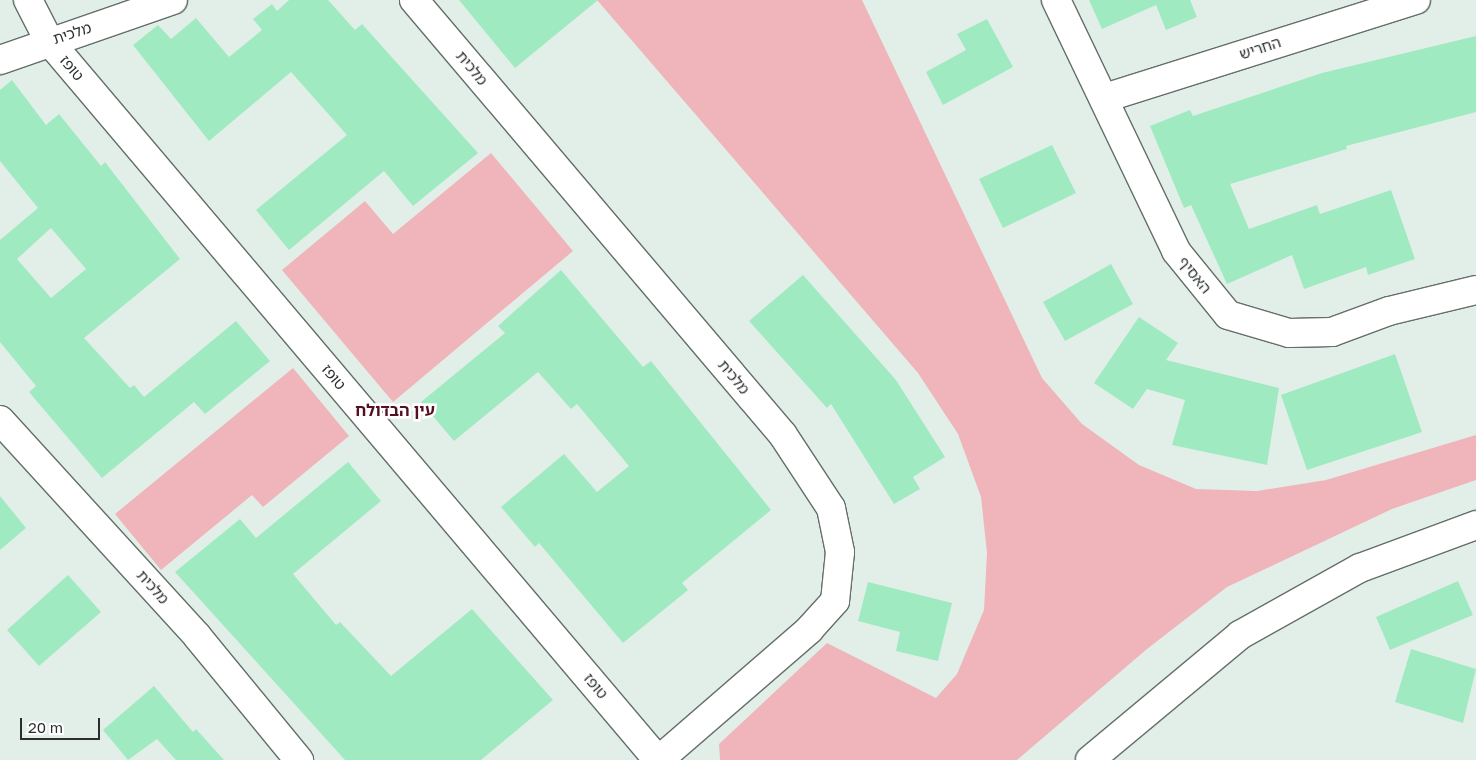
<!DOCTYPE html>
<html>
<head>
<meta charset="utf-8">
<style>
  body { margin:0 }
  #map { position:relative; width:1476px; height:760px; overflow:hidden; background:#e2efe8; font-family:"Golos Text","Noto Sans Hebrew",sans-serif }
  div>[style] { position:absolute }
  .green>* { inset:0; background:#efb5bb }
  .building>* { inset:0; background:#a0eac2 }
  .roads { filter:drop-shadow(1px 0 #646f68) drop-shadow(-1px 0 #646f68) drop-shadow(0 1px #646f68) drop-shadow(0 -1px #646f68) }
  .minor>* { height:28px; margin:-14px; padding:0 14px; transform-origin:14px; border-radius:14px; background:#fff }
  span { translate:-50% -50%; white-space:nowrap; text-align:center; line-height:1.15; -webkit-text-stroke:5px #fff; paint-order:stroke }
  .street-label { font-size:15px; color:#2a2f2c }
  .neighbourhood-label { font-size:16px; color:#540f20; font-weight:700 }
  .scale { position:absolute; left:20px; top:718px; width:80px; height:22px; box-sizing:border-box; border:2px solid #2a2f2c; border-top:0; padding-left:6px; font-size:15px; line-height:18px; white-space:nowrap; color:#2a2f2c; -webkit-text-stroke:4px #fff; paint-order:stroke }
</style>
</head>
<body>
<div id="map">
  <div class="green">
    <div style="clip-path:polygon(597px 0,862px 0,1042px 378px,1082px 424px,1139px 465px,1196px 489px,1257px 491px,1326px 480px,1476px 435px,1476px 480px,1392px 509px,1227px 587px,1147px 649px,1017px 760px,720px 760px,719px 744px,827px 643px,936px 698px,957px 674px,984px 610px,987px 553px,981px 497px,958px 434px,918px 373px)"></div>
    <div style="clip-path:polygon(491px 153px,573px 251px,393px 402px,282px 270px,365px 201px,393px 234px)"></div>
    <div style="clip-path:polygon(293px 368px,349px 436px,263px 507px,252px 495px,161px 570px,115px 514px)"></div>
  </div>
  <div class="building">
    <div style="clip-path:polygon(289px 0,328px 0,355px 30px,362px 24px,478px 153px,413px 206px,384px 171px,289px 250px,256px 210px,347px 135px,291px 72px,209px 141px,133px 45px,158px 25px,171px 39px,196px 18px,229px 57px,262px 30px,253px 19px,272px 4px,277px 11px)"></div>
    <div style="clip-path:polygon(459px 0,598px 0,515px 68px)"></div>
    <div style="clip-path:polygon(1089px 0,1190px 0,1197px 17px,1166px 30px,1156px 5px,1102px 29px)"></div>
    <div style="clip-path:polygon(987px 19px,1013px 67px,943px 105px,926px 72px,966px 50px,957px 34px)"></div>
    <div style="clip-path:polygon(1476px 36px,1476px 112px,1346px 146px,1347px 149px,1230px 184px,1249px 229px,1317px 205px,1320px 214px,1391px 190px,1415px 259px,1368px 275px,1366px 267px,1304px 289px,1292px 255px,1227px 284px,1191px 205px,1184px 208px,1150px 126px,1190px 110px,1193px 116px,1322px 73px)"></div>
    <div style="clip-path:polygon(evenodd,12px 80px,46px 125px,59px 114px,101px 166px,105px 162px,180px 259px,84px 338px,130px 388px,134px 385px,144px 397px,236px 321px,270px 361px,205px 414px,194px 402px,102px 478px,29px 392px,36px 386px,0 342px,0 240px,38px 208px,0 161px,0 90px,12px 80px,51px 228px,86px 269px,51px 298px,17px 259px,51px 228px)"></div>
    <div style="clip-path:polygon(1052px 145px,1076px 193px,1003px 228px,979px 179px)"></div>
    <div style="clip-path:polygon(1111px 264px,1133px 304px,1065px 341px,1043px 302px)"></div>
    <div style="clip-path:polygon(561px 270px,643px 367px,651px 361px,771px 510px,682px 583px,688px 590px,623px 643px,539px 543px,535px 547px,501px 507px,564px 454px,597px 492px,629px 466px,577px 404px,571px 409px,538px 372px,454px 441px,421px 402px,505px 333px,498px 326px)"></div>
    <div style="clip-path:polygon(803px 275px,896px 380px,945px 457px,913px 477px,920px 489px,894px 504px,831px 404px,827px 408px,749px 321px)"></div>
    <div style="clip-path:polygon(1139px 317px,1178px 343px,1166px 360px,1279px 388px,1267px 465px,1172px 445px,1185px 400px,1147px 389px,1133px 409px,1094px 383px)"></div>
    <div style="clip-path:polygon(1395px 354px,1422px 432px,1307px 470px,1281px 395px)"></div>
    <div style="clip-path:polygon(348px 462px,381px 501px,293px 574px,336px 625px,340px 622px,391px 676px,472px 609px,553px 700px,481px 760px,345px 760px,175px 572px,240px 519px,256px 538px)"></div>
    <div style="clip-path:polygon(0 496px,26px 528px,0 550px)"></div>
    <div style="clip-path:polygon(68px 575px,101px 612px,39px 666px,7px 630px)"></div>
    <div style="clip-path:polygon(1458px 581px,1473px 615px,1390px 650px,1376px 617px)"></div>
    <div style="clip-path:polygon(868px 582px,952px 603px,938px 661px,896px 651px,900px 632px,858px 621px)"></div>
    <div style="clip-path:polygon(1411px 649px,1476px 669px,1463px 723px,1395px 702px)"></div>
    <div style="clip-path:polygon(154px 686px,193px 732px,196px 729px,224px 760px,176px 760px,157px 739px,128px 760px,103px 730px)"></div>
  </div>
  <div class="roads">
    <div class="minor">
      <div style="left:28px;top:0;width:46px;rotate:62.9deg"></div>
      <div style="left:49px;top:41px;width:942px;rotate:49.74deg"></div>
      <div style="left:414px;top:0;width:570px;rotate:49.69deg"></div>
      <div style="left:783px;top:435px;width:87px;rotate:56.7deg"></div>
      <div style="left:831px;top:508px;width:45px;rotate:78.4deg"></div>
      <div style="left:840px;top:552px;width:49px;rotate:95.8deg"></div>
      <div style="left:835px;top:601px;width:39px;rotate:132deg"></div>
      <div style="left:809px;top:630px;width:198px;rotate:139.1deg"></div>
      <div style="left:1056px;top:0;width:278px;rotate:64.4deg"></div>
      <div style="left:1176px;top:251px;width:82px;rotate:50.9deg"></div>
      <div style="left:1228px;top:315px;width:64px;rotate:16.4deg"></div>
      <div style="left:1289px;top:333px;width:43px;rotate:-1.3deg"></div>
      <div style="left:1332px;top:332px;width:61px;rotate:-20.2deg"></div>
      <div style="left:1389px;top:311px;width:89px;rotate:-13.6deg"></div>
      <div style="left:0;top:60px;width:183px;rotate:-19.1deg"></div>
      <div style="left:1105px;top:98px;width:326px;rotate:-17.5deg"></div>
      <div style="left:0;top:420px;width:292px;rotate:47.6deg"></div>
      <div style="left:197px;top:636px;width:161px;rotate:50.6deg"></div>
      <div style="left:1090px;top:760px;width:195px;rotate:-39.8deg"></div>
      <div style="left:1240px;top:635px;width:137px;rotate:-29.2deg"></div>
      <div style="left:1360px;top:568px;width:124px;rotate:-20.3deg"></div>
    </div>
  </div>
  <div class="street-label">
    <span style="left:72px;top:33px;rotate:-18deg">מלכית</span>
    <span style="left:1260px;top:48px;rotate:-18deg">החריש</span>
    <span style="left:72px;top:68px;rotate:50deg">טופז</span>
    <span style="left:472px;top:68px;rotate:50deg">מלכית</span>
    <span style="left:1195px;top:275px;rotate:51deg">האסיף</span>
    <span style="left:334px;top:377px;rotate:50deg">טופז</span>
    <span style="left:734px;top:377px;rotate:50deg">מלכית</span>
    <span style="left:153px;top:587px;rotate:48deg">מלכית</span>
    <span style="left:596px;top:686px;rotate:50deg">טופז</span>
  </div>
  <div class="neighbourhood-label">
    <span style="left:395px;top:410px">עין הבדולח</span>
  </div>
  <div class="scale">20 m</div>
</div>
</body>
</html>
